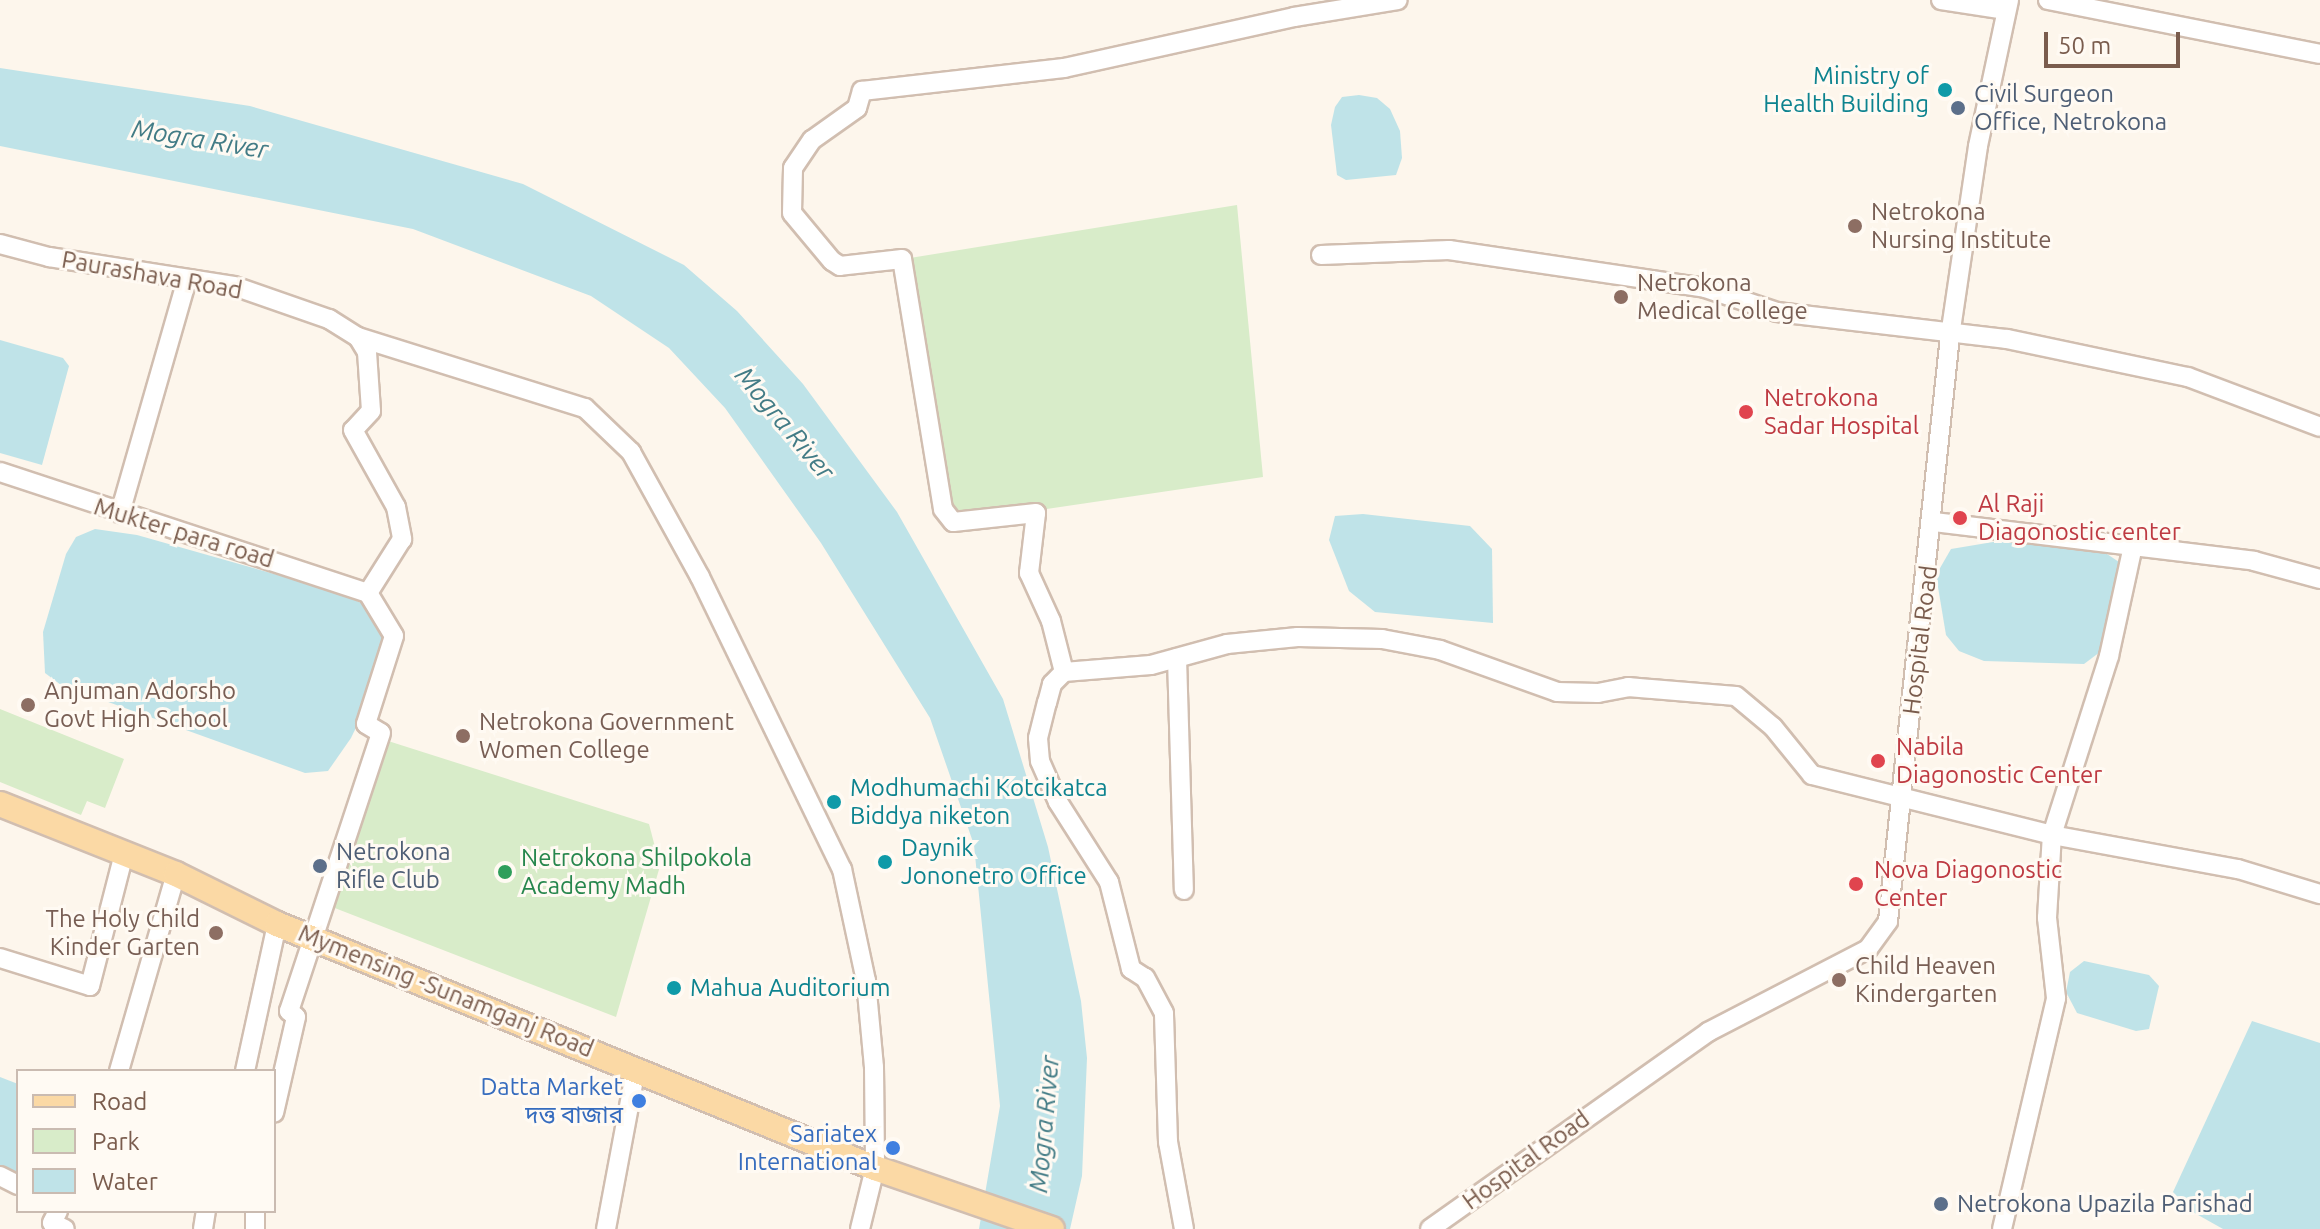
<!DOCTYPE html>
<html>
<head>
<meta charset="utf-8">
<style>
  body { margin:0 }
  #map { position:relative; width:2320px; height:1229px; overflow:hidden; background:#fdf6ec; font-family:Ubuntu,"Noto Sans Bengali",sans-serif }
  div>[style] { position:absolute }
  .green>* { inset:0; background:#d8ecc9 }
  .water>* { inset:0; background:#bfe3e8 }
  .roads { filter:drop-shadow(2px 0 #d1beb0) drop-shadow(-2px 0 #d1beb0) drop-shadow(0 2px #d1beb0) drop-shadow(0 -2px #d1beb0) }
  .minor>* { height:18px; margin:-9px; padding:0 9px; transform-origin:9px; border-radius:9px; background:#fff }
  .major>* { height:24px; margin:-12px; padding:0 12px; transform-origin:12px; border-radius:12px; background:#fbd9a5 }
  .dots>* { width:22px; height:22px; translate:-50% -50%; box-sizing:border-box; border:4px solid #fffaf3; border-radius:50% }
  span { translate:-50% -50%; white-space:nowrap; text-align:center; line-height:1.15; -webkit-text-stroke:6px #fffaf3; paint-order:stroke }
  .culture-label { font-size:24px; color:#0d838f }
  .right { translate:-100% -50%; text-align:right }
  .left { translate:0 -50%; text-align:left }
  .service-label { font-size:24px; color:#4e5e75 }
  .education-label { font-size:24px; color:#785e54 }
  .street-label { font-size:24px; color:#7a5c4d }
  .health-label { font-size:24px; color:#be3a42 }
  .leisure-label { font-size:24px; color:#27864d }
  .shop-label { font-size:24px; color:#366cbe }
  .water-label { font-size:26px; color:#437c86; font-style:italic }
  .legend { position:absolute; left:16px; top:1069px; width:260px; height:144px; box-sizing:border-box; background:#fffaf3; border:2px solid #cabbb1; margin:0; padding:10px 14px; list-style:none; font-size:24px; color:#7a5c4d }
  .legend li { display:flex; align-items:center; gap:16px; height:40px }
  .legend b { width:40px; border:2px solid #cabbb1 }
  .scale { position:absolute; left:2044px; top:32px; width:136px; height:36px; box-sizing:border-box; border:4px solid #7a5c4d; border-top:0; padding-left:10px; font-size:24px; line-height:28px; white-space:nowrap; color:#7a5c4d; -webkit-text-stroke:6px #fffaf3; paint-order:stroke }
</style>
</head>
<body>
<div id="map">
  <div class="green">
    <div style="clip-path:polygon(1237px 205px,1263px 477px,979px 519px,953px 517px,910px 258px)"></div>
    <div style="clip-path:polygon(0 709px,124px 759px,105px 808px,87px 801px,81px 815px,0 782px)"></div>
    <div style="clip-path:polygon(385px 740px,649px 824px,660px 866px,616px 1017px,327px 905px)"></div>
  </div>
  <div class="water">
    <div style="clip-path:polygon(0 68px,250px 106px,523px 184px,684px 265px,737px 311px,803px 384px,897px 512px,1003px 699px,1048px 847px,1081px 1001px,1087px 1058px,1082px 1176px,1070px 1229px,979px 1229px,1000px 1106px,974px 845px,930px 718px,821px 543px,725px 408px,669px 348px,591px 296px,413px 229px,0 146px)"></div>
    <div style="clip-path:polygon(1359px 95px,1377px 98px,1390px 109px,1400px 131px,1402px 158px,1396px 175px,1346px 180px,1337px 175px,1331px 125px,1335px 107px,1342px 97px)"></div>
    <div style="clip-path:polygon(0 340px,63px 358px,69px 366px,42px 465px,0 453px)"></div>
    <div style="clip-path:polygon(1363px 514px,1470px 526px,1492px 549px,1493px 623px,1375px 612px,1349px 591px,1329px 540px,1335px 516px)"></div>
    <div style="clip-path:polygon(95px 529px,137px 535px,334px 591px,368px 606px,380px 622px,384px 652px,376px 686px,351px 738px,328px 771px,305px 773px,61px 685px,45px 673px,43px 632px,66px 554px,76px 537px)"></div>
    <div style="clip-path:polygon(2011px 539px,2104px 552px,2119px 562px,2121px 578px,2100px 652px,2084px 664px,1984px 661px,1959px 651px,1946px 635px,1936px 575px,1951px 549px)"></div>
    <div style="clip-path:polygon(2084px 961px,2149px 975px,2159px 986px,2149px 1029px,2136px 1031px,2077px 1013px,2066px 992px,2070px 972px)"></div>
    <div style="clip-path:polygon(2252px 1021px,2320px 1043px,2320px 1229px,2223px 1229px,2191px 1211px,2173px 1192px)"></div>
    <div style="clip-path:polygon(0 1077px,18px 1084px,18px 1173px,0 1167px)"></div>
  </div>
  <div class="roads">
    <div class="minor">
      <div style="left:1941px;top:0;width:66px;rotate:8.7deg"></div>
      <div style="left:2048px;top:0;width:277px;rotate:11.2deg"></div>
      <div style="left:0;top:244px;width:51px;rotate:14.9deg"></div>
      <div style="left:49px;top:257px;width:187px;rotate:8.9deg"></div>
      <div style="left:234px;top:286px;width:101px;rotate:19.2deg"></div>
      <div style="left:329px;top:319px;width:34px;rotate:32deg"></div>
      <div style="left:358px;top:337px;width:17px;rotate:59deg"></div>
      <div style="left:367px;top:352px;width:59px;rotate:86.1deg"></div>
      <div style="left:371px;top:411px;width:26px;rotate:133deg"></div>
      <div style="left:353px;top:430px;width:88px;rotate:60.8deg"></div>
      <div style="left:396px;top:507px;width:33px;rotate:79deg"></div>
      <div style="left:402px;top:539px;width:64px;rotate:122.2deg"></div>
      <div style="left:368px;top:593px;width:50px;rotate:58.8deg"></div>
      <div style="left:394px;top:636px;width:92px;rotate:107.7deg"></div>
      <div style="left:366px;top:724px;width:17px;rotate:31deg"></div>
      <div style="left:381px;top:733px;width:293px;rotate:108.3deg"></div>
      <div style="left:289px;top:1011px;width:9px;rotate:41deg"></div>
      <div style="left:296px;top:1017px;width:98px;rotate:102.9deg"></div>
      <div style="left:1321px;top:255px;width:128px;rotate:-2.2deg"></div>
      <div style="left:1449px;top:250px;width:259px;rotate:8.4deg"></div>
      <div style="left:1705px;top:288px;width:76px;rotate:18.4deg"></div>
      <div style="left:1777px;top:312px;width:232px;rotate:6.7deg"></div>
      <div style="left:2007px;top:339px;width:185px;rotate:11.9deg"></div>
      <div style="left:2188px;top:377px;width:141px;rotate:20.7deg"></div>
      <div style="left:358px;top:337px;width:238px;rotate:17.4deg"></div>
      <div style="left:585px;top:408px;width:64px;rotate:43.7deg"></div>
      <div style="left:631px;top:452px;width:143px;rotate:61.1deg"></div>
      <div style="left:700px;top:577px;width:325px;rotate:64.1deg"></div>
      <div style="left:842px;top:869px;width:115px;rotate:77.9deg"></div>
      <div style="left:866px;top:981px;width:86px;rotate:84.7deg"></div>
      <div style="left:874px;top:1067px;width:101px;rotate:89.4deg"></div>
      <div style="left:875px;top:1168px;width:63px;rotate:103.8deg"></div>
      <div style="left:0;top:472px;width:387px;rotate:18.2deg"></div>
      <div style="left:120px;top:513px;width:243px;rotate:-74deg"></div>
      <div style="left:1934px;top:522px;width:322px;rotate:6.9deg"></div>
      <div style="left:2254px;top:561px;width:68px;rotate:15.3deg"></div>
      <div style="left:1177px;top:658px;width:232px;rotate:88.3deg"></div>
      <div style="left:1064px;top:672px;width:53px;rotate:-104.3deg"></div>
      <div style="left:1051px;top:621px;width:53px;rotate:-114.6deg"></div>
      <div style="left:1029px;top:573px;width:60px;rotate:-83.3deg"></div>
      <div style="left:1036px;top:513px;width:83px;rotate:173.8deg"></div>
      <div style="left:953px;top:522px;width:16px;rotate:-128deg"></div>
      <div style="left:943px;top:509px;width:253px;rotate:-99.3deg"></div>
      <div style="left:902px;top:259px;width:62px;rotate:173.6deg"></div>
      <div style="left:840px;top:266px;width:9px;rotate:-148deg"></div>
      <div style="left:832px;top:261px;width:62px;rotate:-129.8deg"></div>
      <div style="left:792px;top:213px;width:45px;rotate:-88.7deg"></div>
      <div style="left:793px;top:168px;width:34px;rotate:-56deg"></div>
      <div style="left:812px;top:140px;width:55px;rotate:-35.4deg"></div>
      <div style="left:857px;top:108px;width:18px;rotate:-74deg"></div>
      <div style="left:862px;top:91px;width:203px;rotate:-6.5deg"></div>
      <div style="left:1064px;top:68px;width:236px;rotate:-12.5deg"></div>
      <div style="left:1294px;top:17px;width:105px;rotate:-9.3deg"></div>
      <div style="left:0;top:958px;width:94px;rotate:17.3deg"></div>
      <div style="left:90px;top:986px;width:136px;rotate:-75.6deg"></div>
      <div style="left:119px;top:1071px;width:205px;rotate:-73.9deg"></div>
      <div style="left:245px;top:1071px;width:150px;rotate:-77.7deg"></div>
      <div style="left:0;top:1176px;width:20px;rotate:27deg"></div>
      <div style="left:58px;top:1211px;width:13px;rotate:117deg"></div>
      <div style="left:52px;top:1223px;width:14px;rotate:25deg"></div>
      <div style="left:255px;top:1211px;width:18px;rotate:90deg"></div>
      <div style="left:203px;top:1229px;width:18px;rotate:-81deg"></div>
      <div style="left:606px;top:1229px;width:164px;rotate:-79.4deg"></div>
      <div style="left:1184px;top:1229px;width:88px;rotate:-100.4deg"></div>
      <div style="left:1168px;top:1142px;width:129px;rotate:-91.8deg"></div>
      <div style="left:1164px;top:1013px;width:40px;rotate:-118deg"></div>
      <div style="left:1145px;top:978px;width:17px;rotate:-147deg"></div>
      <div style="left:1131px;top:969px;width:90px;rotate:-104.2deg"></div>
      <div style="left:1109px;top:882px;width:95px;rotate:-122.5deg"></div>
      <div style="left:1058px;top:802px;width:45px;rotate:-113.7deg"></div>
      <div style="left:1040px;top:761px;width:23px;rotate:-95deg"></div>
      <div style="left:1038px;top:738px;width:36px;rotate:-76deg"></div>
      <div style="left:1047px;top:703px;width:20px;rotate:-75deg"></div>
      <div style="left:1052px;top:684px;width:17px;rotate:-45deg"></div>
      <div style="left:1064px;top:672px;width:87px;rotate:-4.6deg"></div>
      <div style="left:1151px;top:665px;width:79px;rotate:-15.4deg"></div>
      <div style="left:1227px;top:644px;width:71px;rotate:-5.6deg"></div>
      <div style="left:1298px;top:637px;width:84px;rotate:1.4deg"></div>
      <div style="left:1382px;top:639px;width:59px;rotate:10.7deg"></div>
      <div style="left:1440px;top:650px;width:124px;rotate:19.7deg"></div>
      <div style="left:1557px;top:692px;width:41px;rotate:1.4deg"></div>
      <div style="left:1598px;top:693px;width:31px;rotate:-11deg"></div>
      <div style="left:1628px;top:687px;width:108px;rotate:4.8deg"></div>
      <div style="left:1736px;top:696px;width:48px;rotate:40deg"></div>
      <div style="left:1773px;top:727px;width:62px;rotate:50.9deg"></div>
      <div style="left:1812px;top:775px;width:247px;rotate:14deg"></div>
      <div style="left:2052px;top:835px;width:189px;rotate:10.4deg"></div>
      <div style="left:2238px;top:869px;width:86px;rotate:17deg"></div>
      <div style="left:1430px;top:1229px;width:341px;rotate:-35.3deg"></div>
      <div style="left:1708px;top:1032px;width:180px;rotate:-27.4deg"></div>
      <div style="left:1868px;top:949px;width:34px;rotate:-54deg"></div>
      <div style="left:1888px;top:921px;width:588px;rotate:-83.95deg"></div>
      <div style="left:1950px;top:336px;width:192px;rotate:-81.6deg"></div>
      <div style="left:1978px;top:146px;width:149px;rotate:-78deg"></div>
      <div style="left:2002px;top:1229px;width:237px;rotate:-76.8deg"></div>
      <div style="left:2056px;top:998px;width:81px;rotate:-96.4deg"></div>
      <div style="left:2047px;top:918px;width:83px;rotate:-86.6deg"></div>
      <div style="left:2052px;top:835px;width:188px;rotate:-72.3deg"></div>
      <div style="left:2109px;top:656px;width:113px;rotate:-77.7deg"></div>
    </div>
    <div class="major">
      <div style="left:0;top:804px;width:189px;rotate:21.7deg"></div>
      <div style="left:176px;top:874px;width:113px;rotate:26.3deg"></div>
      <div style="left:277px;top:924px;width:646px;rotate:22.2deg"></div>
      <div style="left:875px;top:1168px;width:187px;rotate:19deg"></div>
    </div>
  </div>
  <div class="dots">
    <div style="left:1945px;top:90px;background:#0f9aa8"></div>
    <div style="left:1958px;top:108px;background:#5c6f8a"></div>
    <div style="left:1855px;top:226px;background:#8d6e63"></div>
    <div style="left:1621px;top:297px;background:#8d6e63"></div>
    <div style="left:1746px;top:412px;background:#e0444e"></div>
    <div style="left:1960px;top:518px;background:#e0444e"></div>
    <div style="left:28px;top:705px;background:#8d6e63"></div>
    <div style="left:463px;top:736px;background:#8d6e63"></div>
    <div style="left:1878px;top:761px;background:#e0444e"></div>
    <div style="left:834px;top:802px;background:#0f9aa8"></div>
    <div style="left:885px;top:862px;background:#0f9aa8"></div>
    <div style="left:320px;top:866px;background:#5c6f8a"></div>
    <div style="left:505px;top:872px;background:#2e9e5b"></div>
    <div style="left:1856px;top:884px;background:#e0444e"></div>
    <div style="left:216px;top:933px;background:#8d6e63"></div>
    <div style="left:1839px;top:980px;background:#8d6e63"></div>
    <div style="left:674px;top:988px;background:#0f9aa8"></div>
    <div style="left:639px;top:1101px;background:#3f7fe0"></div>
    <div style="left:893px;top:1148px;background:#3f7fe0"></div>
    <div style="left:1941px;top:1204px;background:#5c6f8a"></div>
  </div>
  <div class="culture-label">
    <span class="right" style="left:1929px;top:90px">Ministry of<br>Health Building</span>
    <span class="left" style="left:850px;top:802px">Modhumachi Kotcikatca<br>Biddya niketon</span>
    <span class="left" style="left:901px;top:862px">Daynik<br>Jononetro Office</span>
    <span class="left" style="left:690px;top:988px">Mahua Auditorium</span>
  </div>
  <div class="service-label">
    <span class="left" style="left:1974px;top:108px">Civil Surgeon<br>Office, Netrokona</span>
    <span class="left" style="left:336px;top:866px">Netrokona<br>Rifle Club</span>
    <span class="left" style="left:1957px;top:1204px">Netrokona Upazila Parishad</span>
  </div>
  <div class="education-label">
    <span class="left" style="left:1871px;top:226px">Netrokona<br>Nursing Institute</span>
    <span class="left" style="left:1637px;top:297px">Netrokona<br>Medical College</span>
    <span class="left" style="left:44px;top:705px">Anjuman Adorsho<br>Govt High School</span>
    <span class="left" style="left:479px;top:736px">Netrokona Government<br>Women College</span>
    <span class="right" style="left:200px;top:933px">The Holy Child<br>Kinder Garten</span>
    <span class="left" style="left:1855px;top:980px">Child Heaven<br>Kindergarten</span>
  </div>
  <div class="street-label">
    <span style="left:152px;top:275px;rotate:10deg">Paurashava Road</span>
    <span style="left:184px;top:533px;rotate:17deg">Mukter para road</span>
    <span style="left:1920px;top:640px;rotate:-83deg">Hospital Road</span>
    <span style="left:446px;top:991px;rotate:22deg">Mymensing -Sunamganj Road</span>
    <span style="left:1526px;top:1160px;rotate:-36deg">Hospital Road</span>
  </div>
  <div class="health-label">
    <span class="left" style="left:1764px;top:412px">Netrokona<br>Sadar Hospital</span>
    <span class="left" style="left:1978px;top:518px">Al Raji<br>Diagonostic center</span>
    <span class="left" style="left:1896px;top:761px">Nabila<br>Diagonostic Center</span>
    <span class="left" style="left:1874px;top:884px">Nova Diagonostic<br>Center</span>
  </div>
  <div class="leisure-label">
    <span class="left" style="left:521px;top:872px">Netrokona Shilpokola<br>Academy Madh</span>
  </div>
  <div class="shop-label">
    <span class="right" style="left:623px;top:1101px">Datta Market<br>দত্ত বাজার</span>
    <span class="right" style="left:877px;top:1148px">Sariatex<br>International</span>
  </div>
  <div class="water-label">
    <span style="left:200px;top:139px;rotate:9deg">Mogra River</span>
    <span style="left:785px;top:423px;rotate:50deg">Mogra River</span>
    <span style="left:1044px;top:1124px;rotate:-85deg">Mogra River</span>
  </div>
  <ul class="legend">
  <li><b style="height:10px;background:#fbd9a5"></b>Road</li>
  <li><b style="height:22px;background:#d8ecc9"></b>Park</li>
  <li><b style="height:22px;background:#bfe3e8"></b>Water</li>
  </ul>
  <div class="scale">50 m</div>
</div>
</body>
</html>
